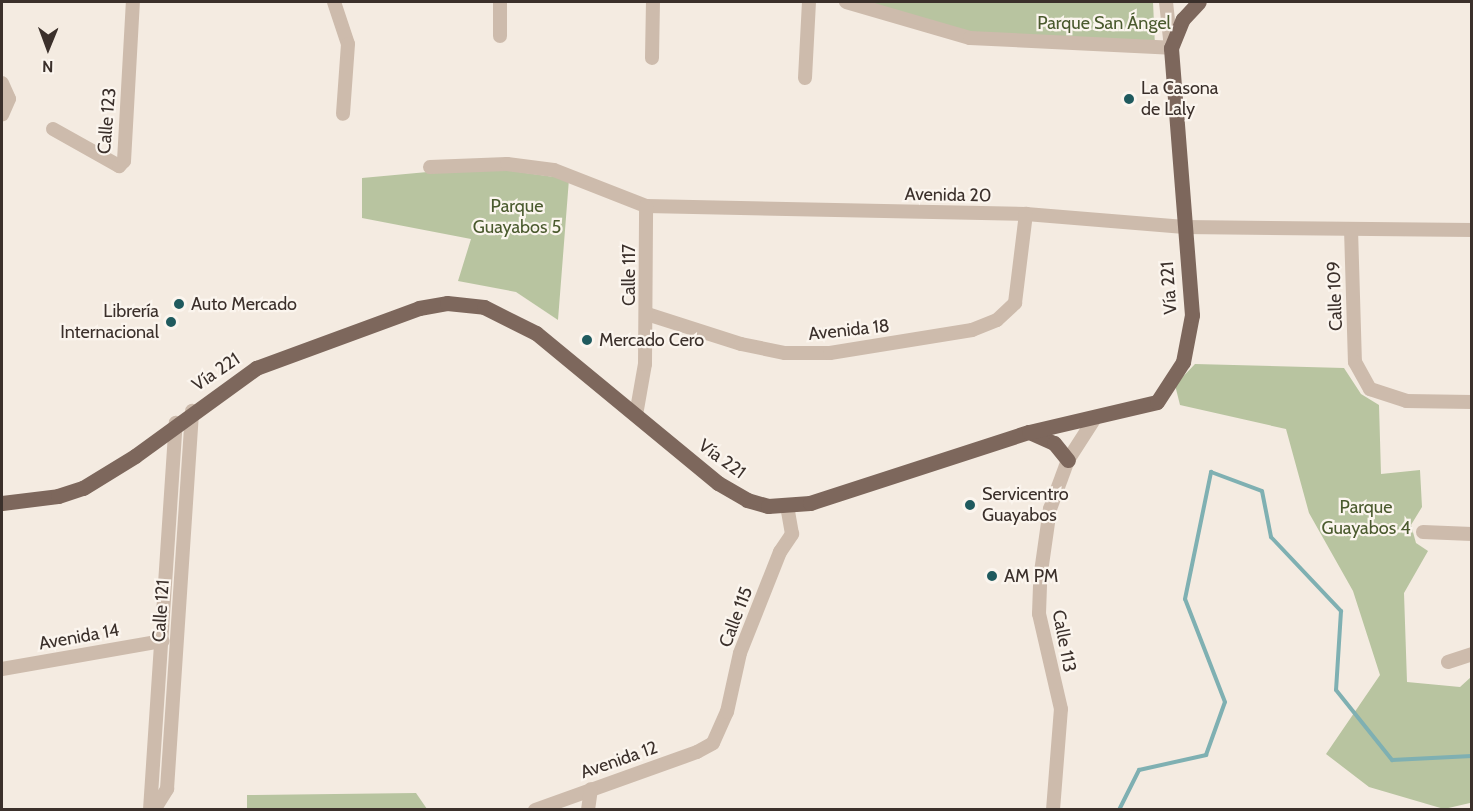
<!DOCTYPE html>
<html>
<head>
<meta charset="utf-8">
<style>
  body { margin:0 }
  #map { position:relative; width:1473px; height:811px; overflow:hidden; background:#f4ebe1; font-family:Cabin,sans-serif }
  div>[style] { position:absolute }
  .green>* { inset:0; background:#b8c4a0 }
  .stream>* { height:4px; margin:-2px; padding:0 2px; transform-origin:2px; border-radius:2px; background:#7fb0b2 }
  .minor>* { height:14px; margin:-7px; padding:0 7px; transform-origin:7px; border-radius:7px; background:#cdbbac }
  .major>* { height:15px; margin:-7.5px; padding:0 7.5px; transform-origin:7.5px; border-radius:7.5px; background:#7d675c }
  .dots>* { width:16px; height:16px; translate:-50% -50%; box-sizing:border-box; border:3px solid #fbf5ee; border-radius:50% }
  span { translate:-50% -50%; white-space:nowrap; text-align:center; line-height:1.15; -webkit-text-stroke:4.5px #fbf5ee; paint-order:stroke }
  .park-label { font-size:18px; color:#4a5a2e }
  .poi-label { font-size:18px; color:#3b302b }
  .left { translate:0 -50%; text-align:left }
  .right { translate:-100% -50%; text-align:right }
  .street-label { font-size:18px; color:#3b302b }
  .frame { position:absolute; inset:0; border:3px solid #3b302b; pointer-events:none }
  .north { position:absolute; left:18px; top:18px; width:60px; height:60px; -webkit-text-stroke:4px #fbf5ee; paint-order:stroke; rotate:181deg; font-size:16px; font-weight:700; line-height:24px; text-align:center; color:#3b302b }
  .north::after { content:''; display:block; margin:auto; width:21px; height:27px; background:#3b302b; clip-path:polygon(50% 0,100% 100%,50% 72%,0 100%) }
</style>
</head>
<body>
<div id="map">
  <div class="green">
    <div style="clip-path:polygon(859px 2px,1153px 2px,1155px 46px,970px 38px)"></div>
    <div style="clip-path:polygon(482px 167px,569px 179px,558px 320px,516px 292px,458px 281px,471px 239px,362px 218px,362px 178px)"></div>
    <div style="clip-path:polygon(1195px 364px,1344px 368px,1361px 394px,1379px 405px,1381px 474px,1420px 470px,1422px 507px,1411px 525px,1416px 543px,1428px 551px,1404px 593px,1407px 682px,1460px 687px,1471px 677px,1470px 803px,1444px 809px,1369px 787px,1326px 754px,1380px 675px,1353px 591px,1309px 513px,1286px 429px,1180px 405px,1175px 385px)"></div>
    <div style="clip-path:polygon(416px 793px,427px 809px,247px 809px,247px 795px)"></div>
  </div>
  <div class="stream">
    <div style="left:1119px;top:810px;width:45px;rotate:-63.4deg"></div>
    <div style="left:1139px;top:770px;width:69px;rotate:-12.6deg"></div>
    <div style="left:1206px;top:755px;width:56px;rotate:-70.3deg"></div>
    <div style="left:1225px;top:702px;width:110px;rotate:-111.2deg"></div>
    <div style="left:1185px;top:599px;width:130px;rotate:-78.4deg"></div>
    <div style="left:1211px;top:472px;width:54px;rotate:20.4deg"></div>
    <div style="left:1262px;top:491px;width:47px;rotate:78.9deg"></div>
    <div style="left:1271px;top:537px;width:102px;rotate:46.6deg"></div>
    <div style="left:1341px;top:611px;width:79px;rotate:93.6deg"></div>
    <div style="left:1336px;top:690px;width:90px;rotate:51.3deg"></div>
    <div style="left:1392px;top:760px;width:80px;rotate:-2.9deg"></div>
  </div>
  <div class="minor">
    <div style="left:334px;top:2px;width:44px;rotate:71.6deg"></div>
    <div style="left:348px;top:44px;width:70px;rotate:94.1deg"></div>
    <div style="left:846px;top:2px;width:129px;rotate:16.2deg"></div>
    <div style="left:970px;top:38px;width:201px;rotate:2.8deg"></div>
    <div style="left:1171px;top:48px;width:46px;rotate:-96.2deg"></div>
    <div style="left:500px;top:36px;width:34px;rotate:-90deg"></div>
    <div style="left:652px;top:58px;width:56px;rotate:-89deg"></div>
    <div style="left:805px;top:78px;width:76px;rotate:-87deg"></div>
    <div style="left:2px;top:83px;width:17px;rotate:66deg"></div>
    <div style="left:9px;top:99px;width:17px;rotate:114deg"></div>
    <div style="left:53px;top:129px;width:76px;rotate:29.3deg"></div>
    <div style="left:119px;top:166px;width:7px;rotate:-45deg"></div>
    <div style="left:124px;top:161px;width:159px;rotate:-86.8deg"></div>
    <div style="left:430px;top:167px;width:77px;rotate:-2.2deg"></div>
    <div style="left:507px;top:164px;width:47px;rotate:7.3deg"></div>
    <div style="left:554px;top:170px;width:99px;rotate:21.4deg"></div>
    <div style="left:646px;top:206px;width:380px;rotate:1.2deg"></div>
    <div style="left:1026px;top:214px;width:159px;rotate:4.7deg"></div>
    <div style="left:1184px;top:227px;width:288px;rotate:0.6deg"></div>
    <div style="left:1351px;top:229px;width:133px;rotate:88.3deg"></div>
    <div style="left:1355px;top:362px;width:31px;rotate:61deg"></div>
    <div style="left:1370px;top:389px;width:38px;rotate:18deg"></div>
    <div style="left:1406px;top:401px;width:66px;rotate:0.9deg"></div>
    <div style="left:647px;top:314px;width:99px;rotate:17.7deg"></div>
    <div style="left:741px;top:344px;width:45px;rotate:11.6deg"></div>
    <div style="left:785px;top:353px;width:45px"></div>
    <div style="left:830px;top:353px;width:144px;rotate:-9.2deg"></div>
    <div style="left:972px;top:330px;width:27px;rotate:-22deg"></div>
    <div style="left:997px;top:320px;width:25px;rotate:-43deg"></div>
    <div style="left:1015px;top:303px;width:90px;rotate:-83deg"></div>
    <div style="left:636px;top:415px;width:52px;rotate:-80deg"></div>
    <div style="left:645px;top:364px;width:158px;rotate:-89.6deg"></div>
    <div style="left:1423px;top:532px;width:49px;rotate:2.3deg"></div>
    <div style="left:1448px;top:662px;width:25px;rotate:-18deg"></div>
    <div style="left:2px;top:669px;width:163px;rotate:-9.9deg"></div>
    <div style="left:150px;top:810px;width:388px;rotate:-86.2deg"></div>
    <div style="left:154px;top:810px;width:25px;rotate:-58deg"></div>
    <div style="left:167px;top:789px;width:379px;rotate:-86.2deg"></div>
    <div style="left:535px;top:810px;width:172px;rotate:-19.7deg"></div>
    <div style="left:697px;top:752px;width:18px;rotate:-29deg"></div>
    <div style="left:713px;top:743px;width:34px;rotate:-66deg"></div>
    <div style="left:727px;top:712px;width:60px;rotate:-77.6deg"></div>
    <div style="left:740px;top:653px;width:109px;rotate:-68.4deg"></div>
    <div style="left:780px;top:552px;width:22px;rotate:-56deg"></div>
    <div style="left:792px;top:534px;width:28px;rotate:-100deg"></div>
    <div style="left:588px;top:810px;width:21px;rotate:-82deg"></div>
    <div style="left:1053px;top:810px;width:101px;rotate:-85.5deg"></div>
    <div style="left:1061px;top:709px;width:98px;rotate:-103deg"></div>
    <div style="left:1039px;top:614px;width:35px;rotate:-88deg"></div>
    <div style="left:1040px;top:579px;width:71px;rotate:-81.9deg"></div>
    <div style="left:1050px;top:509px;width:52px;rotate:-69.8deg"></div>
    <div style="left:1068px;top:460px;width:50px;rotate:-57.3deg"></div>
  </div>
  <div class="major">
    <div style="left:1029px;top:432px;width:27px;rotate:24deg"></div>
    <div style="left:1054px;top:443px;width:22px;rotate:51deg"></div>
    <div style="left:2px;top:503px;width:56px;rotate:-7.1deg"></div>
    <div style="left:58px;top:496px;width:26px;rotate:-18deg"></div>
    <div style="left:83px;top:488px;width:61px;rotate:-31.6deg"></div>
    <div style="left:135px;top:456px;width:150px;rotate:-36deg"></div>
    <div style="left:256px;top:368px;width:174px;rotate:-20.2deg"></div>
    <div style="left:419px;top:308px;width:28px;rotate:-10deg"></div>
    <div style="left:447px;top:303px;width:37px;rotate:6deg"></div>
    <div style="left:484px;top:307px;width:58px;rotate:26.6deg"></div>
    <div style="left:536px;top:333px;width:236px;rotate:39.5deg"></div>
    <div style="left:718px;top:483px;width:34px;rotate:30deg"></div>
    <div style="left:747px;top:500px;width:22px;rotate:16deg"></div>
    <div style="left:768px;top:506px;width:42px;rotate:-4.1deg"></div>
    <div style="left:810px;top:503px;width:230px;rotate:-18deg"></div>
    <div style="left:1029px;top:432px;width:131px;rotate:-13.2deg"></div>
    <div style="left:1157px;top:402px;width:48px;rotate:-57deg"></div>
    <div style="left:1183px;top:362px;width:48px;rotate:-79.2deg"></div>
    <div style="left:1192px;top:315px;width:268px;rotate:-94.5deg"></div>
    <div style="left:1171px;top:48px;width:31px;rotate:-68deg"></div>
    <div style="left:1183px;top:19px;width:23px;rotate:-47deg"></div>
  </div>
  <div class="dots">
    <div style="left:1129px;top:99px;background:#1f5a5e"></div>
    <div style="left:179px;top:304px;background:#1f5a5e"></div>
    <div style="left:171px;top:322px;background:#1f5a5e"></div>
    <div style="left:587px;top:340px;background:#1f5a5e"></div>
    <div style="left:970px;top:505px;background:#1f5a5e"></div>
    <div style="left:992px;top:576px;background:#1f5a5e"></div>
  </div>
  <div class="park-label">
    <span style="left:1104px;top:23px">Parque San Ángel</span>
    <span style="left:517px;top:217px">Parque<br>Guayabos 5</span>
    <span style="left:1366px;top:518px">Parque<br>Guayabos 4</span>
  </div>
  <div class="poi-label">
    <span class="left" style="left:1141px;top:99px">La Casona<br>de Laly</span>
    <span class="left" style="left:191px;top:304px">Auto Mercado</span>
    <span class="right" style="left:159px;top:322px">Librería<br>Internacional</span>
    <span class="left" style="left:599px;top:340px">Mercado Cero</span>
    <span class="left" style="left:982px;top:505px">Servicentro<br>Guayabos</span>
    <span class="left" style="left:1004px;top:576px">AM PM</span>
  </div>
  <div class="street-label">
    <span style="left:107px;top:121px;rotate:-85deg">Calle 123</span>
    <span style="left:948px;top:195px;rotate:1deg">Avenida 20</span>
    <span style="left:629px;top:275px;rotate:-90deg">Calle 117</span>
    <span style="left:1169px;top:288px;rotate:-94deg">Vía 221</span>
    <span style="left:1335px;top:296px;rotate:-92deg">Calle 109</span>
    <span style="left:849px;top:330px;rotate:-6deg">Avenida 18</span>
    <span style="left:216px;top:372px;rotate:-34deg">Vía 221</span>
    <span style="left:722px;top:459px;rotate:36deg">Vía 221</span>
    <span style="left:161px;top:611px;rotate:-86deg">Calle 121</span>
    <span style="left:736px;top:617px;rotate:-69deg">Calle 115</span>
    <span style="left:79px;top:637px;rotate:-10deg">Avenida 14</span>
    <span style="left:1064px;top:641px;rotate:79deg">Calle 113</span>
    <span style="left:619px;top:760px;rotate:-19deg">Avenida 12</span>
  </div>
  <div class="frame"></div>
  <div class="north">N</div>
</div>
</body>
</html>
